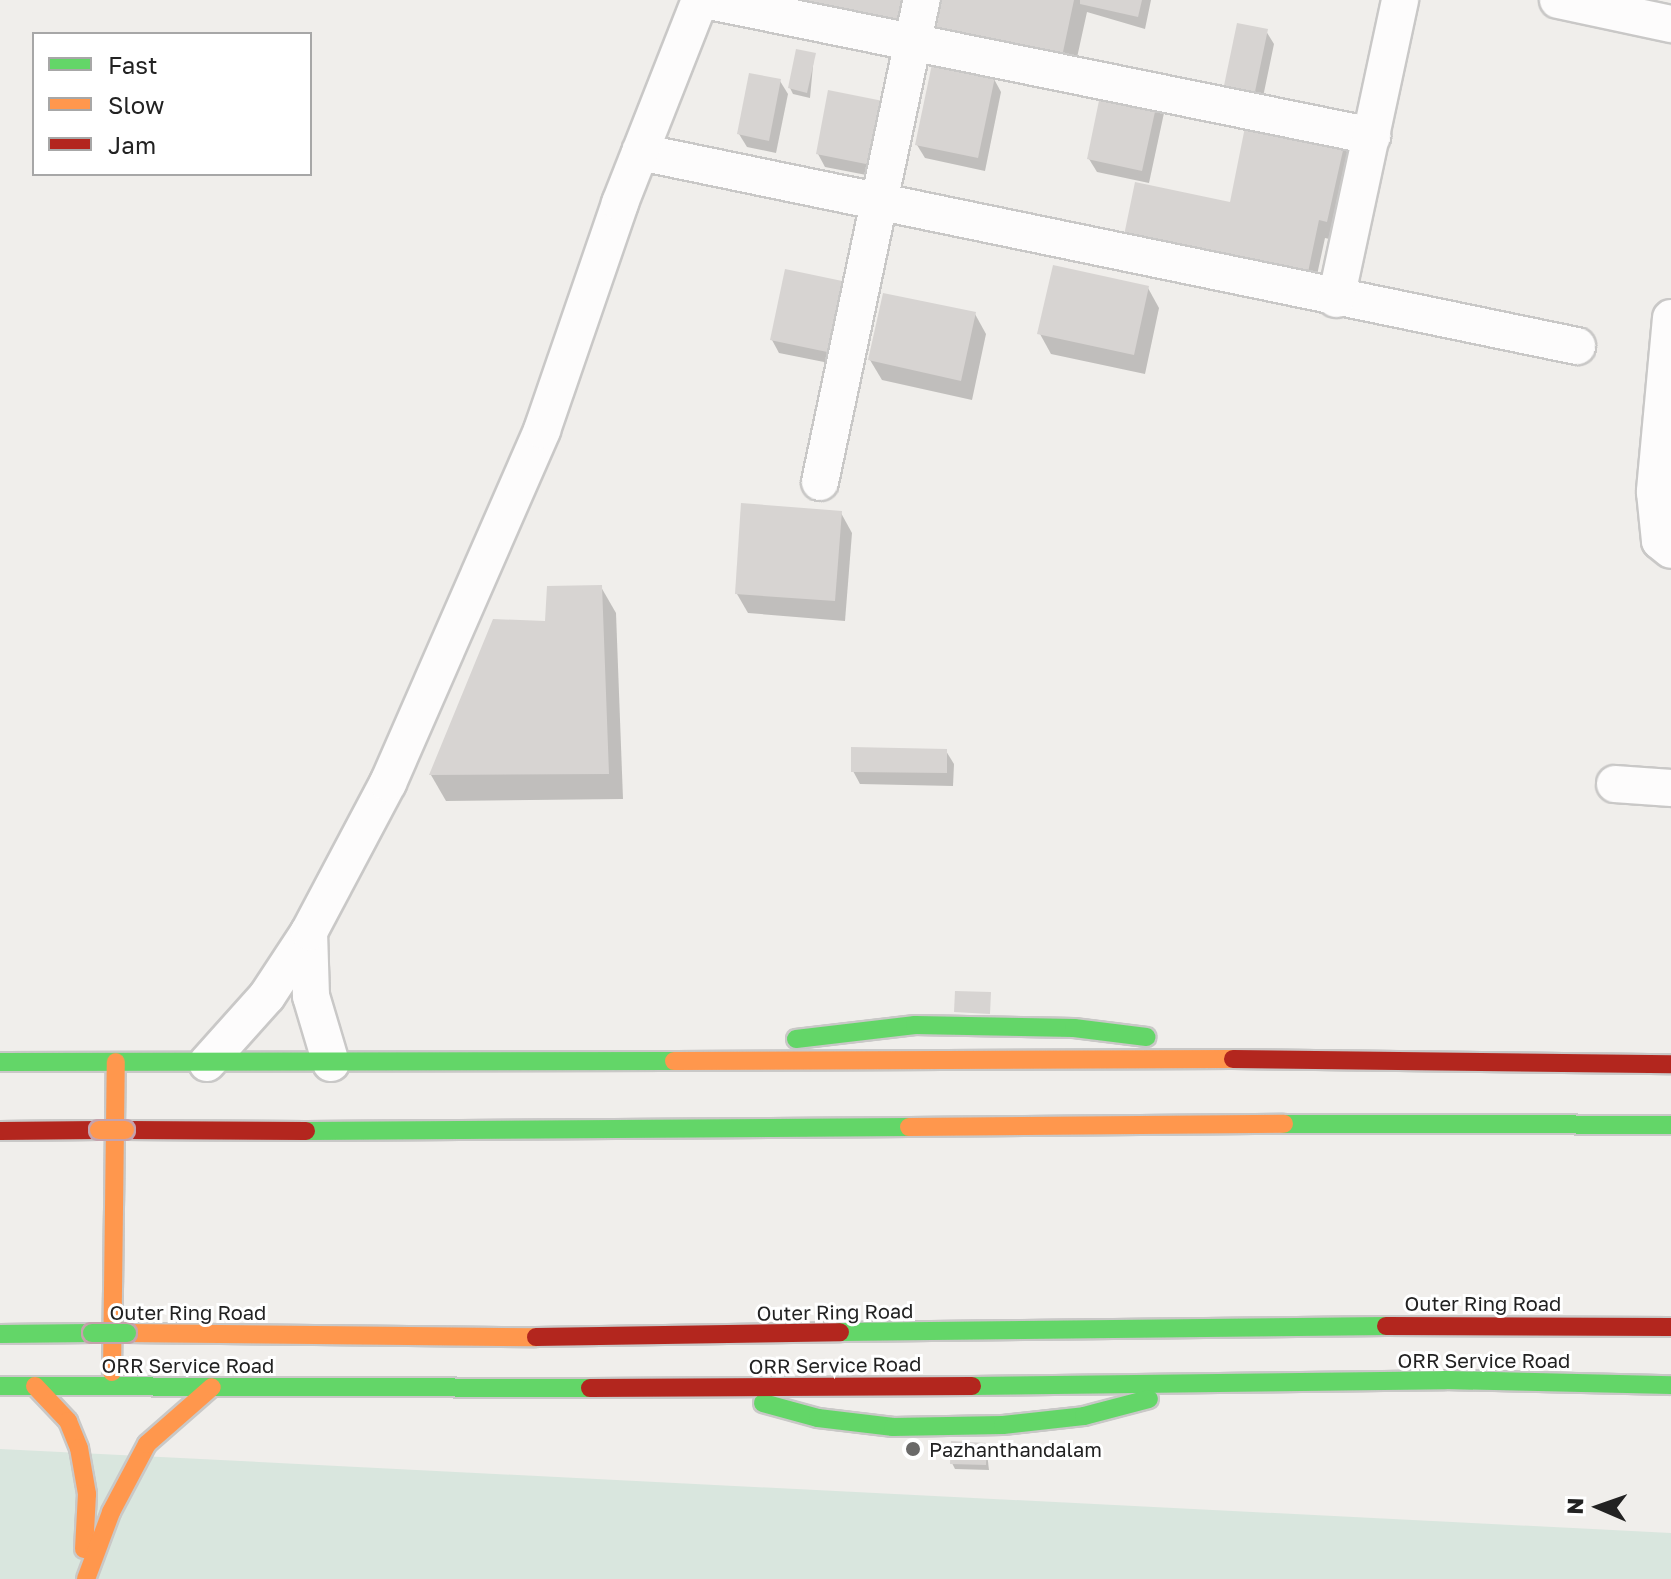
<!DOCTYPE html>
<html>
<head>
<meta charset="utf-8">
<style>
  body { margin:0 }
  #map { position:relative; width:1671px; height:1579px; overflow:hidden; background:#f0eeeb; font-family:"Golos Text",sans-serif }
  div>[style] { position:absolute }
  .wetland>* { inset:0; background:#d9e6de }
  .shadow>* { inset:0; background:#0003 }
  .building>* { inset:0; background:#d7d4d2 }
  .roads { filter:drop-shadow(2px 0 #c9c8c7) drop-shadow(-2px 0 #c9c8c7) drop-shadow(0 2px #c9c8c7) drop-shadow(0 -2px #c9c8c7) }
  .street>* { height:36px; margin:-18px; padding:0 18px; transform-origin:18px; border-radius:18px; background:#fdfcfc }
  .fast>* { height:18px; margin:-9px; padding:0 9px; transform-origin:9px; border-radius:9px; background:#63d668 }
  .slow>* { height:18px; margin:-9px; padding:0 9px; transform-origin:9px; border-radius:9px; background:#ff974d }
  .jam>* { height:18px; margin:-9px; padding:0 9px; transform-origin:9px; border-radius:9px; background:#b3261e }
  .bridges { filter:drop-shadow(2px 0 #c5a2ac) drop-shadow(-2px 0 #c5a2ac) drop-shadow(0 2px #c5a2ac) drop-shadow(0 -2px #c5a2ac) }
  .fast-bridge>* { height:18px; margin:-9px; padding:0 9px; transform-origin:9px; border-radius:9px; background:#63d668 }
  .slow-bridge>* { height:18px; margin:-9px; padding:0 9px; transform-origin:9px; border-radius:9px; background:#ff974d }
  .dots>* { width:22px; height:22px; translate:-50% -50%; box-sizing:border-box; border:4px solid #fff; border-radius:50% }
  span { translate:-50% -50%; white-space:nowrap; text-align:center; line-height:1.15; -webkit-text-stroke:6px #fff; paint-order:stroke }
  .street-label { font-size:20px; color:#222 }
  .poi-label { font-size:20px; color:#222 }
  .left { translate:0 -50%; text-align:left }
  .legend { position:absolute; left:32px; top:32px; width:280px; height:144px; box-sizing:border-box; background:#fff; border:2px solid #a7a7a7; margin:0; padding:10px 14px; list-style:none; font-size:24px; color:#222 }
  .legend li { display:flex; align-items:center; gap:16px; height:40px }
  .legend b { width:40px; border:2px solid #a7a7a7 }
  .north { position:absolute; left:1559px; top:1467px; width:80px; height:80px; -webkit-text-stroke:6px #fff; paint-order:stroke; rotate:272deg; font-size:22px; font-weight:700; line-height:32px; text-align:center; color:#222 }
  .north::after { content:''; display:block; margin:auto; width:28px; height:36px; background:#222; clip-path:polygon(50% 0,100% 100%,50% 72%,0 100%) }
</style>
</head>
<body>
<div id="map">
  <div class="wetland">
    <div style="clip-path:polygon(0 1449px,1671px 1533px,1671px 1579px,0 1579px)"></div>
  </div>
  <div class="shadow">
    <div style="clip-path:polygon(944px 0,1151px 0,1145px 29px,1087px 12px,1071px 85px)"></div>
    <div style="clip-path:polygon(1266px 31px,1274px 44px,1258px 121px,1345px 139px,1356px 159px,1338px 241px,1325px 238px,1314px 289px,1231px 205px)"></div>
    <div style="clip-path:polygon(814px 55px,810px 98px,793px 94px,790px 88px)"></div>
    <div style="clip-path:polygon(994px 79px,1001px 92px,985px 171px,925px 158px,917px 145px)"></div>
    <div style="clip-path:polygon(780px 81px,788px 94px,776px 153px,747px 147px,739px 134px)"></div>
    <div style="clip-path:polygon(1156px 100px,1164px 113px,1149px 183px,1097px 172px,1089px 159px)"></div>
    <div style="clip-path:polygon(895px 117px,882px 178px,825px 167px,818px 154px)"></div>
    <div style="clip-path:polygon(786px 271px,839px 365px,779px 353px,772px 340px)"></div>
    <div style="clip-path:polygon(1148px 288px,1159px 308px,1145px 374px,1051px 354px,1040px 334px)"></div>
    <div style="clip-path:polygon(975px 314px,986px 334px,972px 400px,882px 380px,870px 360px)"></div>
    <div style="clip-path:polygon(841px 513px,852px 533px,845px 621px,748px 613px,737px 594px)"></div>
    <div style="clip-path:polygon(601px 587px,616px 613px,623px 799px,446px 801px,431px 775px,547px 623px)"></div>
    <div style="clip-path:polygon(946px 751px,954px 764px,953px 786px,860px 784px,853px 771px)"></div>
    <div style="clip-path:polygon(986px 1445px,989px 1470px,955px 1469px,952px 1463px)"></div>
  </div>
  <div class="building">
    <div style="clip-path:polygon(804px 0,902px 0,896px 32px,802px 12px)"></div>
    <div style="clip-path:polygon(942px 0,1074px 0,1060px 66px,934px 39px)"></div>
    <div style="clip-path:polygon(1080px 0,1142px 0,1138px 17px,1080px 4px)"></div>
    <div style="clip-path:polygon(1237px 23px,1268px 29px,1252px 106px,1221px 100px)"></div>
    <div style="clip-path:polygon(796px 49px,816px 53px,807px 93px,788px 88px)"></div>
    <div style="clip-path:polygon(932px 64px,995px 77px,978px 158px,915px 145px)"></div>
    <div style="clip-path:polygon(749px 73px,781px 79px,769px 141px,737px 134px)"></div>
    <div style="clip-path:polygon(1102px 86px,1158px 98px,1142px 171px,1087px 159px)"></div>
    <div style="clip-path:polygon(828px 90px,888px 102px,876px 166px,816px 154px)"></div>
    <div style="clip-path:polygon(1247px 117px,1346px 137px,1327px 222px,1319px 220px,1307px 277px,1122px 245px,1135px 182px,1230px 202px)"></div>
    <div style="clip-path:polygon(1053px 265px,1149px 286px,1134px 355px,1037px 334px)"></div>
    <div style="clip-path:polygon(785px 269px,847px 282px,832px 353px,770px 340px)"></div>
    <div style="clip-path:polygon(883px 293px,976px 312px,961px 381px,868px 360px)"></div>
    <div style="clip-path:polygon(741px 503px,842px 511px,835px 601px,735px 594px)"></div>
    <div style="clip-path:polygon(602px 585px,609px 774px,429px 775px,493px 619px,545px 621px,547px 586px)"></div>
    <div style="clip-path:polygon(851px 747px,947px 749px,947px 773px,851px 772px)"></div>
    <div style="clip-path:polygon(955px 991px,991px 992px,990px 1014px,954px 1012px)"></div>
    <div style="clip-path:polygon(951px 1441px,987px 1443px,986px 1465px,950px 1464px)"></div>
  </div>
  <div class="roads">
    <div class="street">
      <div style="left:705px;top:0;width:681px;rotate:11.52deg"></div>
      <div style="left:1558px;top:0;width:116px;rotate:12deg"></div>
      <div style="left:640px;top:152px;width:957px;rotate:11.7deg"></div>
      <div style="left:1336px;top:299px;width:306px;rotate:-77.9deg"></div>
      <div style="left:1671px;top:318px;width:175px;rotate:95.3deg"></div>
      <div style="left:1655px;top:492px;width:49px;rotate:84.2deg"></div>
      <div style="left:1660px;top:541px;width:14px;rotate:39deg"></div>
      <div style="left:820px;top:482px;width:493px;rotate:-78.1deg"></div>
      <div style="left:1615px;top:784px;width:56px;rotate:4.1deg"></div>
      <div style="left:309px;top:932px;width:64px;rotate:88.2deg"></div>
      <div style="left:311px;top:996px;width:70px;rotate:73.4deg"></div>
      <div style="left:207px;top:1063px;width:90px;rotate:-48.2deg"></div>
      <div style="left:267px;top:996px;width:77px;rotate:-56.7deg"></div>
      <div style="left:309px;top:932px;width:169px;rotate:-62.1deg"></div>
      <div style="left:388px;top:783px;width:385px;rotate:-66.4deg"></div>
      <div style="left:542px;top:430px;width:240px;rotate:-71deg"></div>
      <div style="left:620px;top:203px;width:218px;rotate:-68.5deg"></div>
    </div>
    <div class="fast">
      <div style="left:796px;top:1039px;width:120px;rotate:-6.7deg"></div>
      <div style="left:915px;top:1025px;width:159px;rotate:1.1deg"></div>
      <div style="left:1074px;top:1028px;width:73px;rotate:7.1deg"></div>
      <div style="left:0;top:1062px;width:674px;rotate:-0.09deg"></div>
      <div style="left:1284px;top:1124px;width:387px;rotate:0.1deg"></div>
      <div style="left:306px;top:1131px;width:603px;rotate:-0.38deg"></div>
      <div style="left:840px;top:1332px;width:546px;rotate:-0.63deg"></div>
      <div style="left:0;top:1334px;width:92px;rotate:-0.6deg"></div>
      <div style="left:0;top:1386px;width:590px;rotate:0.19deg"></div>
      <div style="left:972px;top:1386px;width:473px;rotate:-0.7deg"></div>
      <div style="left:1445px;top:1380px;width:226px;rotate:1.3deg"></div>
      <div style="left:763px;top:1403px;width:57px;rotate:15.3deg"></div>
      <div style="left:818px;top:1418px;width:76px;rotate:6.8deg"></div>
      <div style="left:893px;top:1427px;width:110px;rotate:-1deg"></div>
      <div style="left:1003px;top:1425px;width:81px;rotate:-6.3deg"></div>
      <div style="left:1084px;top:1416px;width:67px;rotate:-14.7deg"></div>
    </div>
    <div class="slow">
      <div style="left:674px;top:1061px;width:559px;rotate:-0.2deg"></div>
      <div style="left:909px;top:1127px;width:375px;rotate:-0.5deg"></div>
      <div style="left:127px;top:1333px;width:409px;rotate:0.6deg"></div>
      <div style="left:112px;top:1372px;width:310px;rotate:-89.3deg"></div>
      <div style="left:35px;top:1386px;width:48px;rotate:46.7deg"></div>
      <div style="left:68px;top:1421px;width:29px;rotate:68deg"></div>
      <div style="left:79px;top:1448px;width:47px;rotate:80.1deg"></div>
      <div style="left:87px;top:1494px;width:55px;rotate:93.1deg"></div>
      <div style="left:86px;top:1579px;width:72px;rotate:-69.5deg"></div>
      <div style="left:111px;top:1512px;width:77px;rotate:-62.1deg"></div>
      <div style="left:147px;top:1444px;width:86px;rotate:-41.2deg"></div>
    </div>
    <div class="jam">
      <div style="left:1233px;top:1059px;width:438px;rotate:0.7deg"></div>
      <div style="left:125px;top:1130px;width:181px;rotate:0.3deg"></div>
      <div style="left:0;top:1131px;width:99px;rotate:-0.6deg"></div>
      <div style="left:1386px;top:1326px;width:285px;rotate:0.2deg"></div>
      <div style="left:536px;top:1337px;width:304px;rotate:-0.9deg"></div>
      <div style="left:590px;top:1388px;width:382px;rotate:-0.3deg"></div>
    </div>
  </div>
  <div class="bridges">
    <div class="fast-bridge">
      <div style="left:92px;top:1333px;width:35px"></div>
    </div>
    <div class="slow-bridge">
      <div style="left:99px;top:1130px;width:26px"></div>
    </div>
  </div>
  <div class="dots">
    <div style="left:913px;top:1449px;background:#6a6968"></div>
  </div>
  <div class="street-label">
    <span style="left:1483px;top:1303px">Outer Ring Road</span>
    <span style="left:188px;top:1312px">Outer Ring Road</span>
    <span style="left:835px;top:1312px;rotate:-1deg">Outer Ring Road</span>
    <span style="left:1484px;top:1360px">ORR Service Road</span>
    <span style="left:188px;top:1365px">ORR Service Road</span>
    <span style="left:835px;top:1365px;rotate:-1deg">ORR Service Road</span>
  </div>
  <div class="poi-label">
    <span class="left" style="left:929px;top:1449px">Pazhanthandalam</span>
  </div>
  <ul class="legend">
  <li><b style="height:10px;background:#63d668"></b>Fast</li>
  <li><b style="height:10px;background:#ff974d"></b>Slow</li>
  <li><b style="height:10px;background:#b3261e"></b>Jam</li>
  </ul>
  <div class="north">N</div>
</div>
</body>
</html>
